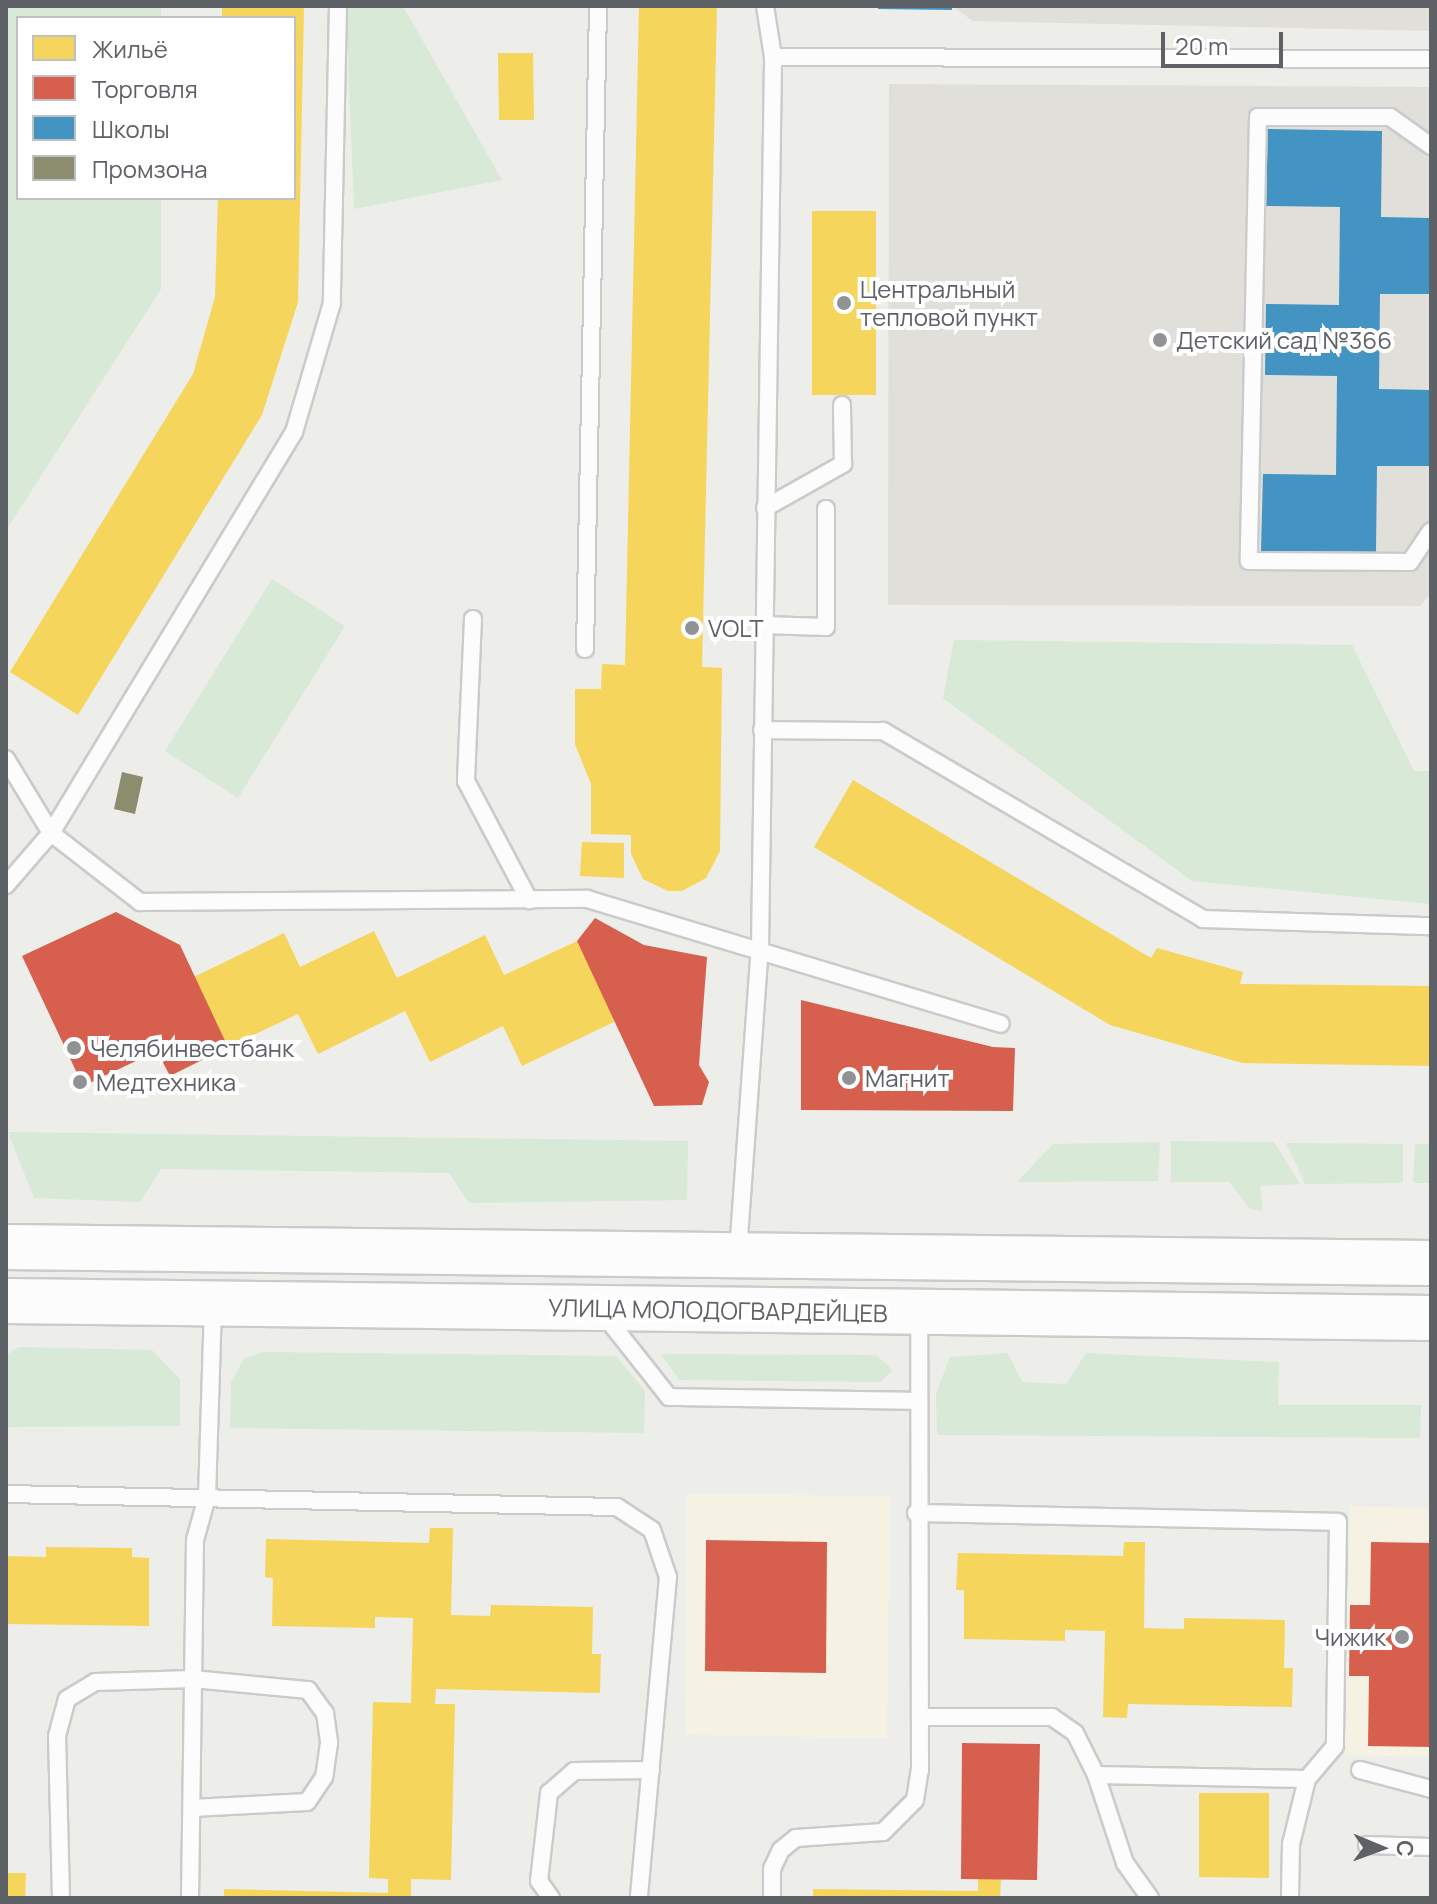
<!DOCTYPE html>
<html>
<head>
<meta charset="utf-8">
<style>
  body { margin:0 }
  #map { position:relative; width:1437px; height:1904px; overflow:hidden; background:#edede9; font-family:Manrope,sans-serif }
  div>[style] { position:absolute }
  .commercial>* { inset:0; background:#f5f2e4 }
  .education>* { inset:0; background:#e0dfd9 }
  .green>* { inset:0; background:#d8e9d7 }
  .homes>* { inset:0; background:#f6d55c }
  .shops>* { inset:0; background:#d6604d }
  .schools>* { inset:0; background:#4393c3 }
  .industry>* { inset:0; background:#8c8c6e }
  .roads { filter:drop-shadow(2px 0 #cacbca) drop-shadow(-2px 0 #cacbca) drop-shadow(0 2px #cacbca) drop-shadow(0 -2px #cacbca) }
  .lane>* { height:16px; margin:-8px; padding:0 8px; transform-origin:8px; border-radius:8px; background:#fcfcfc }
  .secondary>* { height:44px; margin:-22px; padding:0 22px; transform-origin:22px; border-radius:22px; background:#fcfcfc }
  .dots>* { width:22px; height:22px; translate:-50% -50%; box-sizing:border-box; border:4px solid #fff; border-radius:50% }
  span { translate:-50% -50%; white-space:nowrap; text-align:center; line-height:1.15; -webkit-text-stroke:8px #fff; paint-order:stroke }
  .poi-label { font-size:24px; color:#5e6166 }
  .left { translate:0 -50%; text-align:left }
  .right { translate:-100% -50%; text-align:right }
  .street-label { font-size:24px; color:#5e6166 }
  .frame { position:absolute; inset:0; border:8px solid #5e6166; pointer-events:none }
  .legend { position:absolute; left:16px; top:16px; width:280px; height:184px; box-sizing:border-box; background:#fff; border:2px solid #bfc0c2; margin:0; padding:10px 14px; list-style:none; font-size:24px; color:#5e6166 }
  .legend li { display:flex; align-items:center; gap:16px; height:40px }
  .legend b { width:40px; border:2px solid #bfc0c2 }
  .north { position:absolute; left:1341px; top:1808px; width:80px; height:80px; -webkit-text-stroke:6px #fff; paint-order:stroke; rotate:91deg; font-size:22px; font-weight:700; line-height:32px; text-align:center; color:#5e6166 }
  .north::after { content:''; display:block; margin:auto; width:28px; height:36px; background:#5e6166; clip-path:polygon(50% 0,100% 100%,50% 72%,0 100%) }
  .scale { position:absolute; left:1161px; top:32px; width:122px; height:36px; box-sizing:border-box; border:4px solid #5e6166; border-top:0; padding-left:10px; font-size:24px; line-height:28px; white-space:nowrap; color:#5e6166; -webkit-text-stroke:6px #fff; paint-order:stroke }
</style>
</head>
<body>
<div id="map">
  <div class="commercial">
    <div style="clip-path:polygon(687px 1494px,890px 1496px,887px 1738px,685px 1735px)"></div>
    <div style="clip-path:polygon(1350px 1506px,1431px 1508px,1431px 1757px,1345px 1755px)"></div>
  </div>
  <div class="education">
    <div style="clip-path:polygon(952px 6px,1431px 6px,1431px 31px,973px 21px)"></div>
    <div style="clip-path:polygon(889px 84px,1431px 87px,1431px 593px,1420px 606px,888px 605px)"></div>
  </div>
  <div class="green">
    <div style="clip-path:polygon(6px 6px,161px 6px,161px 18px,18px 18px,18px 198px,161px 198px,161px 289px,7px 529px)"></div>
    <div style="clip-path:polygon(346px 6px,403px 6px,502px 180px,354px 209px)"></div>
    <div style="clip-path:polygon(272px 579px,345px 626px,238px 798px,165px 751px)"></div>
    <div style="clip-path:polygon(954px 640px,1352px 645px,1414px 771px,1431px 771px,1431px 904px,1192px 881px,943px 698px)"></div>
    <div style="clip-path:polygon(8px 1132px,688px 1141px,687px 1200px,469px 1203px,449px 1173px,161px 1169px,140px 1202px,34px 1198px)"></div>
    <div style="clip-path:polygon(1171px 1141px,1274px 1142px,1300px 1184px,1260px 1186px,1263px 1211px,1250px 1209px,1229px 1182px,1171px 1182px)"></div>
    <div style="clip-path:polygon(1160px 1142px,1158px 1181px,1017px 1182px,1053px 1144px)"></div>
    <div style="clip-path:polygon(1286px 1143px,1403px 1144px,1403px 1183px,1305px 1184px)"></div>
    <div style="clip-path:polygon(1415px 1144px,1431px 1144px,1431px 1183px,1413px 1183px)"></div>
    <div style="clip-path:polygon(19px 1347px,152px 1350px,180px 1379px,180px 1426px,6px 1427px,6px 1355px)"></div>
    <div style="clip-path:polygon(262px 1352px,616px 1356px,645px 1391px,644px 1433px,230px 1428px,231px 1382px,244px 1359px)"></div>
    <div style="clip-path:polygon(1008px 1353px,1022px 1382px,1066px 1384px,1086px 1353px,1279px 1362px,1278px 1405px,1421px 1405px,1420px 1438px,937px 1435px,936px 1394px,950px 1357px)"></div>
    <div style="clip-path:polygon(661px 1354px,876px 1355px,893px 1370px,880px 1382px,679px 1380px)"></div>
  </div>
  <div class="homes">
    <div style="clip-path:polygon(222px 6px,304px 6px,298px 302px,262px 415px,78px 715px,10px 672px,193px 374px,215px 297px,218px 198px,294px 198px,294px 18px,222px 18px)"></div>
    <div style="clip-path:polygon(639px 6px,717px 6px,702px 667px,722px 668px,720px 851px,706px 878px,682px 891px,668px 891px,643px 879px,631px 854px,631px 835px,591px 834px,591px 784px,575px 744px,575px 689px,601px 689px,602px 664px,625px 665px)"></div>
    <div style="clip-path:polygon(498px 53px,533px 53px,534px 120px,499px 120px)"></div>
    <div style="clip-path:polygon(812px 211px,876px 211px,876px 395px,812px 395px)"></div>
    <div style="clip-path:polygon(853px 780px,1151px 958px,1157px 948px,1243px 972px,1240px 984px,1431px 986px,1431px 1066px,1242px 1063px,1110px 1025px,814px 847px)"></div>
    <div style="clip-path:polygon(582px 842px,624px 843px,624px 878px,580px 876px)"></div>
    <div style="clip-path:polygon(374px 931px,397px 978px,485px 935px,504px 975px,577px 941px,616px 1021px,522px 1066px,503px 1026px,430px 1062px,405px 1011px,318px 1054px,298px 1014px,228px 1047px,194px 977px,284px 933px,300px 967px)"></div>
    <div style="clip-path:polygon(430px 1528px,453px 1528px,451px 1615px,490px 1616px,491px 1605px,593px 1607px,592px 1654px,601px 1654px,600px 1693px,436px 1689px,435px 1704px,455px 1704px,451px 1880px,411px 1879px,411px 1898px,224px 1898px,224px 1889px,388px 1893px,388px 1879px,369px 1878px,373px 1702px,411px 1703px,413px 1618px,375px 1617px,375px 1628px,272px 1626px,273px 1578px,265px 1577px,266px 1539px,429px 1543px)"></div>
    <div style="clip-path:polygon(1124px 1542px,1145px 1542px,1144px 1628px,1184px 1629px,1184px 1618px,1285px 1620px,1284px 1668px,1293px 1668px,1292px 1707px,1128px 1704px,1127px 1718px,1103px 1717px,1105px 1631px,1065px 1630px,1065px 1641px,964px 1639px,964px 1590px,956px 1590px,958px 1553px,1123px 1556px)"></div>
    <div style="clip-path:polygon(46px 1547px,132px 1548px,132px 1557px,149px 1558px,149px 1626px,6px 1624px,6px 1556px,46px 1557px)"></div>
    <div style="clip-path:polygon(1199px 1793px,1269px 1793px,1269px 1878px,1199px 1877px)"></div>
    <div style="clip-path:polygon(6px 1873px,26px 1873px,25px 1898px,6px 1898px)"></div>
    <div style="clip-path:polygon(978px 1879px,1001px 1879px,1000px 1898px,813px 1898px,813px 1889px,978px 1891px)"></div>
  </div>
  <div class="shops">
    <div style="clip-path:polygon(116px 912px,180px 945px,228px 1047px,170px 1076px,157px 1051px,83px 1086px,22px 956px)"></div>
    <div style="clip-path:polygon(595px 918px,644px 945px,707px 957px,699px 1065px,709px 1082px,702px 1105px,654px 1106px,577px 941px)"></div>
    <div style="clip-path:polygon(801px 1000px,993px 1047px,1015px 1048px,1013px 1111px,801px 1110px)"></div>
    <div style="clip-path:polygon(706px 1540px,827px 1542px,826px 1673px,705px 1671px)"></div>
    <div style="clip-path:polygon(1371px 1542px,1431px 1543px,1431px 1747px,1368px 1746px,1369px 1676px,1349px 1676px,1350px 1605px,1370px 1605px)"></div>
    <div style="clip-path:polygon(962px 1743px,1040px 1744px,1037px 1880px,961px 1879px)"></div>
  </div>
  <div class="schools">
    <div style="clip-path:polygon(878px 6px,952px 6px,952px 10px,878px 9px)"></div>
    <div style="clip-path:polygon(1267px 129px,1382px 131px,1381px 217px,1431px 218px,1431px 294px,1380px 294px,1379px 389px,1431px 390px,1431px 466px,1377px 466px,1376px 552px,1261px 551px,1263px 474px,1336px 475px,1337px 376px,1265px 375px,1266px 304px,1339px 305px,1340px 207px,1266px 206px)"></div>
  </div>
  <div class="industry">
    <div style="clip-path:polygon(122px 772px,143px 777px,135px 814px,114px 809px)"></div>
  </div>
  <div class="roads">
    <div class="lane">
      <div style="left:338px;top:6px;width:297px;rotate:91.2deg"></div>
      <div style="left:332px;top:303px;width:134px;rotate:106.4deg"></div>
      <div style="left:294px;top:432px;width:469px;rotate:121.2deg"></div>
      <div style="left:51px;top:833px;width:113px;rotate:37.8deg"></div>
      <div style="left:140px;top:902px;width:447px;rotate:-0.4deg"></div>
      <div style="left:587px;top:899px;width:432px;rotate:16.8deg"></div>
      <div style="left:773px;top:57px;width:658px;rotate:0.17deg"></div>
      <div style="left:1431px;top:146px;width:50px;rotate:-144.7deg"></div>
      <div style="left:1390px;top:117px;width:132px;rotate:180deg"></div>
      <div style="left:1258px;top:117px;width:444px;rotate:91.2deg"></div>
      <div style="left:1249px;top:561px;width:161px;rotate:0.4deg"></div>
      <div style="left:1410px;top:562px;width:37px;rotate:-56deg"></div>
      <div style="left:765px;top:508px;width:90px;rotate:-29.4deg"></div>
      <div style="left:843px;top:464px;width:59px;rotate:-91deg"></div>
      <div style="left:473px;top:619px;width:162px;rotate:92.5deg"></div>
      <div style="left:466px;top:781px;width:135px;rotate:62.1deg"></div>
      <div style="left:764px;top:625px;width:62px;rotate:1.8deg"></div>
      <div style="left:826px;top:627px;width:118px;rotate:-90deg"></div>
      <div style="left:585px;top:649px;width:643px;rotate:-88.84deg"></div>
      <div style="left:762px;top:730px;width:121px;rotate:0.5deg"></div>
      <div style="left:883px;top:731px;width:371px;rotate:30.4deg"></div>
      <div style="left:1203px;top:919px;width:228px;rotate:1.8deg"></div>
      <div style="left:6px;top:759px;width:87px;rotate:58.7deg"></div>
      <div style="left:51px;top:833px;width:69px;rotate:130.9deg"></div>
      <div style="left:738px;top:1252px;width:305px;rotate:-85.9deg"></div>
      <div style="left:760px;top:948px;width:891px;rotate:-89.16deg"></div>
      <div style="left:773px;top:57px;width:52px;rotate:-98.9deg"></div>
      <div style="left:605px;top:1316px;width:103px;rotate:51.7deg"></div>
      <div style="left:669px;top:1397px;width:247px;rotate:0.9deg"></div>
      <div style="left:6px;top:1494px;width:611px;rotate:1.22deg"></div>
      <div style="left:617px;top:1507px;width:42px;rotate:33.3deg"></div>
      <div style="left:652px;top:1530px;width:50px;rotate:71.2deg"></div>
      <div style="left:668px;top:1577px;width:322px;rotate:95.2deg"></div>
      <div style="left:916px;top:1513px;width:422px;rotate:1.2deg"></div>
      <div style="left:1338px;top:1522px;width:224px;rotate:90.8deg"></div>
      <div style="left:1335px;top:1746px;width:43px;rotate:130.3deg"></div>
      <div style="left:1307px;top:1779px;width:67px;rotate:103.8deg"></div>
      <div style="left:1291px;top:1844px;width:54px;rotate:91.1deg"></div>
      <div style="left:920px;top:1717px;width:132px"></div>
      <div style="left:1052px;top:1717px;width:28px;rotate:35deg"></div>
      <div style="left:1075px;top:1733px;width:47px;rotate:63.4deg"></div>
      <div style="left:1096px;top:1775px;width:93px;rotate:71.8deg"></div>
      <div style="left:1125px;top:1863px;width:43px;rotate:54.5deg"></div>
      <div style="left:1360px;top:1770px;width:73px;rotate:15deg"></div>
      <div style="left:1096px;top:1775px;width:211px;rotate:1.1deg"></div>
      <div style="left:1367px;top:1845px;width:64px;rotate:1.8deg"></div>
      <div style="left:61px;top:1898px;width:162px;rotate:-91.4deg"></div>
      <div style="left:57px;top:1736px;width:38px;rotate:-75deg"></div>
      <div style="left:67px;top:1699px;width:33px;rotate:-31deg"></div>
      <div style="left:95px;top:1682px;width:98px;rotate:-1.8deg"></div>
      <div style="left:193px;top:1679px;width:116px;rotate:5.5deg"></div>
      <div style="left:308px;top:1690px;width:29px;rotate:54deg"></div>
      <div style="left:325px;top:1713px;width:30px;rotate:82deg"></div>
      <div style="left:329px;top:1743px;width:34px;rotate:98deg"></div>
      <div style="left:324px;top:1777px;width:30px;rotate:124deg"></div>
      <div style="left:307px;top:1802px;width:115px;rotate:177deg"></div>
      <div style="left:190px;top:1898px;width:358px;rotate:-89.2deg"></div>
      <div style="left:195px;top:1540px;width:45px;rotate:-74.4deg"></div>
      <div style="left:207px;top:1497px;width:190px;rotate:-88.2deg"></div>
      <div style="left:551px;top:1898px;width:21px;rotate:-125deg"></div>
      <div style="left:539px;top:1881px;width:89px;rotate:-83.5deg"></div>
      <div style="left:549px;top:1793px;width:33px;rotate:-41deg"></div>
      <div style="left:574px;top:1771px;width:77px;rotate:-0.7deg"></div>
      <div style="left:772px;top:1898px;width:29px;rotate:-90deg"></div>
      <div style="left:772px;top:1869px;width:21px;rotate:-65deg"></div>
      <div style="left:781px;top:1850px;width:19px;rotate:-39deg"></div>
      <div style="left:796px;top:1838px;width:87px;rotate:-3.9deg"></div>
      <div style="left:883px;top:1832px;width:45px;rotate:-45deg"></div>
      <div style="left:915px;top:1800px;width:30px;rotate:-81deg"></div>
      <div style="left:920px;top:1770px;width:455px;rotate:-90.1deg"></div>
    </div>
    <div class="secondary">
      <div style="left:6px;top:1247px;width:1425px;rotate:0.64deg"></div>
      <div style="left:6px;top:1301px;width:1425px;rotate:0.68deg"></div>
    </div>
  </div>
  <div class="dots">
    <div style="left:844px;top:303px;background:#909294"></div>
    <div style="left:1160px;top:340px;background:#909294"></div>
    <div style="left:692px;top:628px;background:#909294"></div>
    <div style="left:74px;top:1048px;background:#909294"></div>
    <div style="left:849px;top:1078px;background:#909294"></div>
    <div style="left:80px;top:1082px;background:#909294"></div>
    <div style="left:1402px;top:1637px;background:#909294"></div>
  </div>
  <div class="poi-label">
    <span class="left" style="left:860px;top:303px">Центральный<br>тепловой пункт</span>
    <span class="left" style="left:1176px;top:340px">Детский сад №366</span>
    <span class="left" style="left:708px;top:628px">VOLT</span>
    <span class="left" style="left:90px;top:1048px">Челябинвестбанк</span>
    <span class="left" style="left:865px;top:1078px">Магнит</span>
    <span class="left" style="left:96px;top:1082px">Медтехника</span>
    <span class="right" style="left:1386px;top:1637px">Чижик</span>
  </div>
  <div class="street-label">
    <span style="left:718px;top:1310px;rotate:1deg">УЛИЦА МОЛОДОГВАРДЕЙЦЕВ</span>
  </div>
  <div class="frame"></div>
  <ul class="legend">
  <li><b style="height:22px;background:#f6d55c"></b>Жильё</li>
  <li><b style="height:22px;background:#d6604d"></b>Торговля</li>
  <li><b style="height:22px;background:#4393c3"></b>Школы</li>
  <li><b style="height:22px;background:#8c8c6e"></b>Промзона</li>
  </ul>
  <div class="north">С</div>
  <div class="scale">20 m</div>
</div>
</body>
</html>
